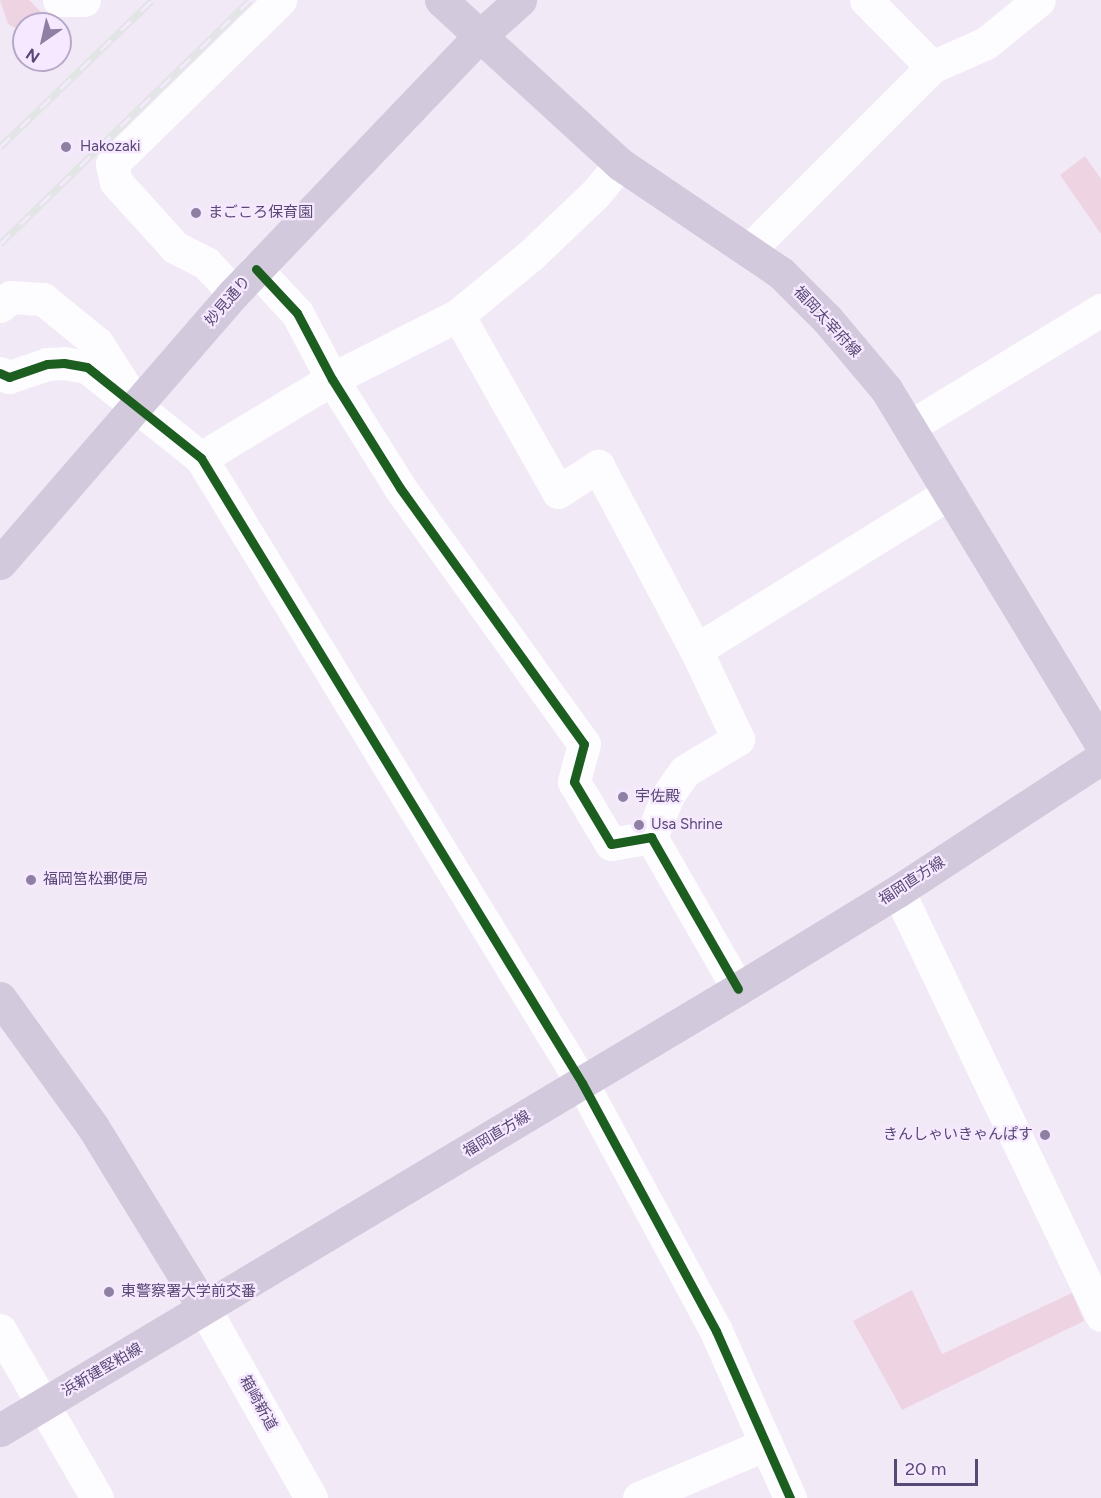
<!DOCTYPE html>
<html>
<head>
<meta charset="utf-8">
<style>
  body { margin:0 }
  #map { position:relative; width:1101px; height:1498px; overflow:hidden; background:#f2e9f7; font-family:Figtree,"Noto Sans JP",sans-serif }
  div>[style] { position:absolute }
  .green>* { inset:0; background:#eed3e3 }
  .minor>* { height:33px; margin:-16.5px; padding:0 16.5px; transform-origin:16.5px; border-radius:16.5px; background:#fdfcfe }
  .major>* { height:33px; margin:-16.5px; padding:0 16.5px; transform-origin:16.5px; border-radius:16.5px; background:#d3c9dd }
  .rail>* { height:7px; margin-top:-3.5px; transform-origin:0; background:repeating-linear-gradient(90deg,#f6e9ff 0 14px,#e1e5e4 0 28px); box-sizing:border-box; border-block:2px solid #e1e5e4 }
  .cycleway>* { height:9px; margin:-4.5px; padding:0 4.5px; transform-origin:4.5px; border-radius:4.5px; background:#1b5e20 }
  .dots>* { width:16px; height:16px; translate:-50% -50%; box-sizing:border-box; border:3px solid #f6e9ff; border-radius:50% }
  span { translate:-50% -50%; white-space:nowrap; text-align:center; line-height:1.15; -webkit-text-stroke:4.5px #f6e9ff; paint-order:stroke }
  .poi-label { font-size:15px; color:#584876 }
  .left { translate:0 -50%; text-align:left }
  .right { translate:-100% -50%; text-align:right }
  .street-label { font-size:15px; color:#584876 }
  .north { position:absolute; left:12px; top:12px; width:60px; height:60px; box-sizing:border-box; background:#f6e9ff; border:2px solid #b7a9c8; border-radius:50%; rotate:214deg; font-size:16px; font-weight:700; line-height:24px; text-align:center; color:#584876 }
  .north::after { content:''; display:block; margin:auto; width:21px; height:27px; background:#8e80a3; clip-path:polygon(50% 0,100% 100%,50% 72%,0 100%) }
  .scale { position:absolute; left:894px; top:1459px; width:84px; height:27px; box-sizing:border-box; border:3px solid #584876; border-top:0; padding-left:8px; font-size:18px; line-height:21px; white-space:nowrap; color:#584876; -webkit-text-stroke:4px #f6e9ff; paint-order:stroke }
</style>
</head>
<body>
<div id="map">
  <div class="green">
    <div style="clip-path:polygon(0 0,29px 0,47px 18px,39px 24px,24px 24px,24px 33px,8px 24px)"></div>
    <div style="clip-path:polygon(1085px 156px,1101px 179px,1101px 234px,1060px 175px)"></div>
    <div style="clip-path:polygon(912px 1290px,942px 1354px,1072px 1293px,1084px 1321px,902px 1410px,853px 1321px)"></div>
  </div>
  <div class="minor">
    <div style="left:59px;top:0;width:25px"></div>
    <div style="left:866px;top:0;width:94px;rotate:45.4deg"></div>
    <div style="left:749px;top:250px;width:259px;rotate:-45deg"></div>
    <div style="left:932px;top:67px;width:59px;rotate:-24deg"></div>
    <div style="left:986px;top:43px;width:68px;rotate:-39.1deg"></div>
    <div style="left:256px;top:269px;width:60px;rotate:47deg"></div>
    <div style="left:297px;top:313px;width:75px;rotate:62.1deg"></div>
    <div style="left:332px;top:379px;width:128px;rotate:58deg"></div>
    <div style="left:400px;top:488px;width:315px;rotate:54.3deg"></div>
    <div style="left:584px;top:744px;width:39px;rotate:105deg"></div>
    <div style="left:574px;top:782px;width:72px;rotate:59.2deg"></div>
    <div style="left:611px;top:844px;width:41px;rotate:-9.9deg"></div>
    <div style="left:651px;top:837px;width:175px;rotate:60.2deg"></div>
    <div style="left:234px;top:293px;width:41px;rotate:-133deg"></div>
    <div style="left:206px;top:263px;width:35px;rotate:-153deg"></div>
    <div style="left:175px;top:247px;width:88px;rotate:-132.2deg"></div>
    <div style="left:116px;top:182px;width:18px;rotate:-103deg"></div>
    <div style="left:112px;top:164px;width:235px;rotate:-44.3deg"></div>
    <div style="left:0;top:306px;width:14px;rotate:-39deg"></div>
    <div style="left:11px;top:297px;width:32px;rotate:4deg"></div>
    <div style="left:43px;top:299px;width:70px;rotate:39.2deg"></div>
    <div style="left:97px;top:343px;width:50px;rotate:57.3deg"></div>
    <div style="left:458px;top:315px;width:203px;rotate:60.5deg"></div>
    <div style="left:558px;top:492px;width:48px;rotate:-33deg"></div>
    <div style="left:598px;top:466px;width:208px;rotate:62deg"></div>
    <div style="left:696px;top:650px;width:296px;rotate:-31.8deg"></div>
    <div style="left:0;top:373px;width:10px;rotate:24deg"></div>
    <div style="left:9px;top:377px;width:40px;rotate:-18.9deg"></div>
    <div style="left:47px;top:364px;width:17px;rotate:-3deg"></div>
    <div style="left:64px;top:363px;width:23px;rotate:10deg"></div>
    <div style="left:87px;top:367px;width:146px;rotate:38.6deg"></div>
    <div style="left:201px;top:458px;width:732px;rotate:58.63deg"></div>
    <div style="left:582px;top:1083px;width:282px;rotate:61.6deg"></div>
    <div style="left:716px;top:1331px;width:183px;rotate:66.1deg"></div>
    <div style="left:909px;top:427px;width:225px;rotate:-31.4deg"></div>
    <div style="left:201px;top:458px;width:153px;rotate:-31.1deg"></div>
    <div style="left:332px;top:379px;width:141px;rotate:-26.9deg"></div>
    <div style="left:458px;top:315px;width:94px;rotate:-39.4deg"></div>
    <div style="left:531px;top:255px;width:88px;rotate:-43.6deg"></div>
    <div style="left:595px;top:194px;width:39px;rotate:-50deg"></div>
    <div style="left:651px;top:837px;width:45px;rotate:-68deg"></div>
    <div style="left:668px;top:795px;width:29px;rotate:-55deg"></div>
    <div style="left:685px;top:771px;width:62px;rotate:-31.1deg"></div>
    <div style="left:738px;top:739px;width:98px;rotate:-115.3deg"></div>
    <div style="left:898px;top:891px;width:470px;rotate:64.4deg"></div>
    <div style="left:204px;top:1308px;width:218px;rotate:60.6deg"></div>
    <div style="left:0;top:1330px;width:194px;rotate:60deg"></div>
    <div style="left:639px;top:1498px;width:138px;rotate:-23deg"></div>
  </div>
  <div class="major">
    <div style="left:441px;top:0;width:243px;rotate:42.5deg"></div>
    <div style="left:620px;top:164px;width:194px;rotate:34.1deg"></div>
    <div style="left:781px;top:273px;width:65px;rotate:45deg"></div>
    <div style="left:827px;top:319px;width:92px;rotate:49.9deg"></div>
    <div style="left:886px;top:389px;width:415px;rotate:58.8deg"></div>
    <div style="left:0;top:563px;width:357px;rotate:-49.1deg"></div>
    <div style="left:234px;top:293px;width:356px;rotate:-46.3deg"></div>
    <div style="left:480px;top:36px;width:54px;rotate:-42deg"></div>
    <div style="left:0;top:998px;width:159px;rotate:54.2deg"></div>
    <div style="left:93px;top:1127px;width:212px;rotate:58.5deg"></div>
    <div style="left:0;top:1430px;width:860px;rotate:-30.86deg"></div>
    <div style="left:738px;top:989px;width:188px;rotate:-31.5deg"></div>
    <div style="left:898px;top:891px;width:243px;rotate:-33.2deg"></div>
  </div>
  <div class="rail">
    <div style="left:0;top:147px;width:211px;rotate:-44deg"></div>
    <div style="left:0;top:244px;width:349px;rotate:-44.3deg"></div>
  </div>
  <div class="cycleway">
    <div style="left:256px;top:269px;width:60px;rotate:47deg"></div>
    <div style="left:297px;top:313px;width:75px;rotate:62.1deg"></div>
    <div style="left:332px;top:379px;width:128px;rotate:58deg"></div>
    <div style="left:400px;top:488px;width:315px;rotate:54.3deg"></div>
    <div style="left:584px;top:744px;width:39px;rotate:105deg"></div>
    <div style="left:574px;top:782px;width:72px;rotate:59.2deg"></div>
    <div style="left:611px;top:844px;width:41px;rotate:-9.9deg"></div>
    <div style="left:651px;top:837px;width:175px;rotate:60.2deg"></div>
    <div style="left:0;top:373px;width:10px;rotate:24deg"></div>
    <div style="left:9px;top:377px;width:40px;rotate:-18.9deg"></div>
    <div style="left:47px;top:364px;width:17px;rotate:-3deg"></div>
    <div style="left:64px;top:363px;width:23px;rotate:10deg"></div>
    <div style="left:87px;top:367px;width:146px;rotate:38.6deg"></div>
    <div style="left:201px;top:458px;width:732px;rotate:58.63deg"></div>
    <div style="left:582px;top:1083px;width:282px;rotate:61.6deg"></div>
    <div style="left:716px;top:1331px;width:183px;rotate:66.1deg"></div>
  </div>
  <div class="dots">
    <div style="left:66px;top:147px;background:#8e80a3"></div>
    <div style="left:196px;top:213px;background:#8e80a3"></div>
    <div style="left:623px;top:797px;background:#8e80a3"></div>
    <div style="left:639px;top:825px;background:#8e80a3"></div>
    <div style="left:31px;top:880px;background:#8e80a3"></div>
    <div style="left:1045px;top:1135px;background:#8e80a3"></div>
    <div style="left:109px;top:1292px;background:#8e80a3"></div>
  </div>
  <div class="poi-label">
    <span class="left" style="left:80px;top:147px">Hakozaki</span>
    <span class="left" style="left:208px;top:213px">まごころ保育園</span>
    <span class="left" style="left:635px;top:797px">宇佐殿</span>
    <span class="left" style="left:651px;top:825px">Usa Shrine</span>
    <span class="left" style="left:43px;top:880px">福岡筥松郵便局</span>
    <span class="right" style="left:1033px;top:1135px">きんしゃいきゃんぱす</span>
    <span class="left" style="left:121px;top:1292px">東警察署大学前交番</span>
  </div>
  <div class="street-label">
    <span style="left:228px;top:301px;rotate:-49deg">妙見通り</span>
    <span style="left:827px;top:322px;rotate:47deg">福岡太宰府線</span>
    <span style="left:912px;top:881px;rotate:-33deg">福岡直方線</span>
    <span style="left:497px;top:1134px;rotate:-31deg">福岡直方線</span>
    <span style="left:102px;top:1370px;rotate:-30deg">浜新建堅粕線</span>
    <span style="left:258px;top:1403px;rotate:61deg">箱崎新道</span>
  </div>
  <div class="north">N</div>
  <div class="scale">20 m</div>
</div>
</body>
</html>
